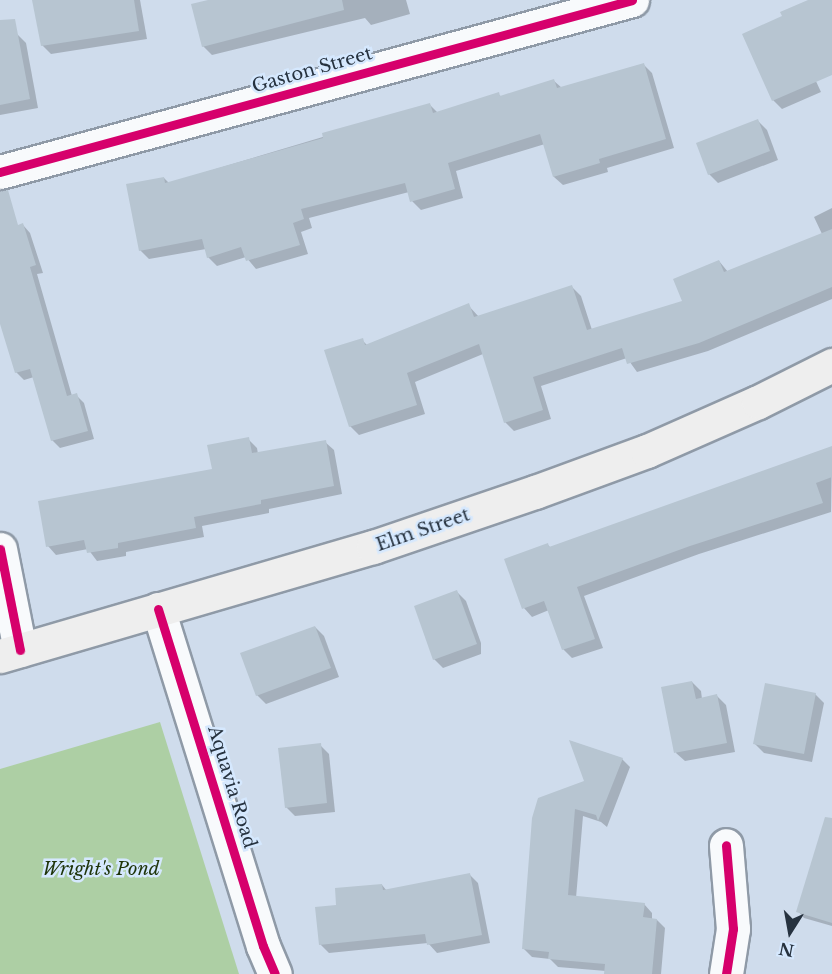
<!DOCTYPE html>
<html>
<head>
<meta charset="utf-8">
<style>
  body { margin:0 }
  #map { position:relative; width:832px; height:974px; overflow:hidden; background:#cfdcec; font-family:"Libre Baskerville",serif }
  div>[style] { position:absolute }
  .green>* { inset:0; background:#adcfa4 }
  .shadow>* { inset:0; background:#0003 }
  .building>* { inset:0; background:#b7c5d1 }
  .roads { filter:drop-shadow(2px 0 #8f9aa7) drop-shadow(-2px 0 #8f9aa7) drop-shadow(0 2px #8f9aa7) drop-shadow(0 -2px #8f9aa7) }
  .minor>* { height:33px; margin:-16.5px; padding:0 16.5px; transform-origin:16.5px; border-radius:16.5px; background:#f8fafc }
  .secondary>* { height:33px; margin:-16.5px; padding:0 16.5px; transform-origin:16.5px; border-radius:16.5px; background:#eee }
  .cycleway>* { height:9px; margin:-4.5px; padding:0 4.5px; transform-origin:4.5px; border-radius:4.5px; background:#d6006c }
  span { translate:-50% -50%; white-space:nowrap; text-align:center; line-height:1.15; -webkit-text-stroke:5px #d5e8fe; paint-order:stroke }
  .street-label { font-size:18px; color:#26323f }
  .park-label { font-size:18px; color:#1e3409; font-style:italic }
  .north { position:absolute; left:760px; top:902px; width:60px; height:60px; -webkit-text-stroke:4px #d5e8fe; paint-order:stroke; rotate:191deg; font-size:16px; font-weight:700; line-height:24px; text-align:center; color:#26323f }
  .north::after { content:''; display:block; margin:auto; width:21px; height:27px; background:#26323f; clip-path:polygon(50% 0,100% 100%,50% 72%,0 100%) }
</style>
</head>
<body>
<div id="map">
  <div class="green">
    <div style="clip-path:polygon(160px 722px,239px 974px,0 974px,0 769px)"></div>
  </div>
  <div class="shadow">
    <div style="clip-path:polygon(34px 0,140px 0,147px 39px,51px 54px,42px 45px)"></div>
    <div style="clip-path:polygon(212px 0,406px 0,410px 14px,371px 25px,365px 18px,212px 55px,203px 46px)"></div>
    <div style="clip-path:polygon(812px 0,832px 0,832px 49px,808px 64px,821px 92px,782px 109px,773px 100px,744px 35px,784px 17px)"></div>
    <div style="clip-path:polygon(17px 34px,26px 43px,38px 108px,0 115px,0 37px)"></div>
    <div style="clip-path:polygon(643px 64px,652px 73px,674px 148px,607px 168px,608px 172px,563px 185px,554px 177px,545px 144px,456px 171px,463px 198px,421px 210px,412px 201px,409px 192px,309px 218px,312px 228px,301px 232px,308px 254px,256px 269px,246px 257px,217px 266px,208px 257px,206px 249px,149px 259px,140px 250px,164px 178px,169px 183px,430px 105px,438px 113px,498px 94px,502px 97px,554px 81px,562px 88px)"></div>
    <div style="clip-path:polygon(758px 121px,767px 130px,778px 160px,718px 183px,709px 174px)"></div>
    <div style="clip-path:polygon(832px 208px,832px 299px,708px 351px,637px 372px,627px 358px,541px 386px,551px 419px,514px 431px,505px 422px,483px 354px,415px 382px,425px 414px,359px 435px,350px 426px,362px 340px,367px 345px,468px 305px,479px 317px,572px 287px,581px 296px,592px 330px,684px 302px,719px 261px,728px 272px,822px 234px,814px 217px)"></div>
    <div style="clip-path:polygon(23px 225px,30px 233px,43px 273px,37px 274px,72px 396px,76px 395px,84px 403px,94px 439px,60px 448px,52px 440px,34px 377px,24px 380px,16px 372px,0 318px,0 232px)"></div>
    <div style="clip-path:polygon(248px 439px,257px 448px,258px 454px,325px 442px,334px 450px,342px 494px,269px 509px,269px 513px,202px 526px,204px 537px,126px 552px,126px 556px,97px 561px,88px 549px,56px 555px,48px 546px,213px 470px)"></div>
    <div style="clip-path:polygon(832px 448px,831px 512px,699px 554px,584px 596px,603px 648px,572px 658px,563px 649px,549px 610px,532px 617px,524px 608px,548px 545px,551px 548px)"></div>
    <div style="clip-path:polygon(457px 592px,466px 601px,481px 643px,481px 654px,443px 668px,434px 659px)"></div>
    <div style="clip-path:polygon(315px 627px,324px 636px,339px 677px,266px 704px,257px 695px)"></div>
    <div style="clip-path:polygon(692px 682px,701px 691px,702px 699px,717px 696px,726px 705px,735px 752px,685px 761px,676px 753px)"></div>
    <div style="clip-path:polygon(815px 694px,824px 703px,812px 762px,764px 753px,755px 744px)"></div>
    <div style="clip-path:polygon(320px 745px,329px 754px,335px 812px,295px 816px,286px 807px)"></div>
    <div style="clip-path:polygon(622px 759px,630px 767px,607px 827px,601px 822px,583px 816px,576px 898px,644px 904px,652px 913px,652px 919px,657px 920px,665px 928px,661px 974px,606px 974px,606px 971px,558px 967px,550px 959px,532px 957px,524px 949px,534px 819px)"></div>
    <div style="clip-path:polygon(832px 869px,832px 926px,804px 918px,798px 911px)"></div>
    <div style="clip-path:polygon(469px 874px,478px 883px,490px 943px,437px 953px,428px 943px,329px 953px,320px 944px,382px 885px,387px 891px)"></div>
  </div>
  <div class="building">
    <div style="clip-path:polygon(32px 0,134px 0,139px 31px,41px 46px)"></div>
    <div style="clip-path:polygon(208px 0,342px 0,344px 10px,202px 47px,191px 4px)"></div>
    <div style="clip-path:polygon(808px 0,832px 0,832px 75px,772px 101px,742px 34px,782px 16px,780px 12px)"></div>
    <div style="clip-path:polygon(15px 19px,30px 99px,0 105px,0 20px)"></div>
    <div style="clip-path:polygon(644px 63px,666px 139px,599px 159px,600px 163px,553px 177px,540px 134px,448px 163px,455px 189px,410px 202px,405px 183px,301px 209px,304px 219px,293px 223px,300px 245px,246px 261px,241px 247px,207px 258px,202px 239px,139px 251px,126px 184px,164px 177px,165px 183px,323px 138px,322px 133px,430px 103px,433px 113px,499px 92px,500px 96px,554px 79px,557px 88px)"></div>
    <div style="clip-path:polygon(758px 119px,770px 151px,708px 175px,696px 143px)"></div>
    <div style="clip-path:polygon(8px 190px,18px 225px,23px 223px,36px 265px,30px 267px,67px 396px,77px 393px,88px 431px,51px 441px,30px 369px,15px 373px,0 324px,0 191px)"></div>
    <div style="clip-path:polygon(832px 229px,832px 287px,699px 343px,627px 364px,622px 348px,533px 377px,543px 410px,504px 423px,479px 344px,407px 373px,417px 405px,349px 427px,324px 350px,363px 338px,365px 345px,469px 303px,474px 317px,572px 285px,587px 330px,682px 301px,673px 279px,719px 260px,724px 272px)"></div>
    <div style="clip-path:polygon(249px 437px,252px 453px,326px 440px,334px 486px,261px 500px,261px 504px,194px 517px,196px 528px,118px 543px,118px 548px,87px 553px,84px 540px,46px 547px,38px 501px,212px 469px,207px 445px)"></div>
    <div style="clip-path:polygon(832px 446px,832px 477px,816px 483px,823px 503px,690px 546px,577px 587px,595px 639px,562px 650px,544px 601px,522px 609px,504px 559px,548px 543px,549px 547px)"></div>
    <div style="clip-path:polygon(457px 590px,477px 644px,433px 660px,414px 606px)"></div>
    <div style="clip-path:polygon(315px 626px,331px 668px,256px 696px,240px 653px)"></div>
    <div style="clip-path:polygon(692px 681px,696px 699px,717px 694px,727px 743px,674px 753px,661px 687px)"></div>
    <div style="clip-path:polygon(765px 683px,816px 693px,804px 754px,753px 744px)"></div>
    <div style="clip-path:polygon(569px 740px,623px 758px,598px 821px,596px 815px,575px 809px,568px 895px,645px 903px,643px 917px,657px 919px,652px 974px,604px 974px,605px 964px,548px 959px,549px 952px,522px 949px,532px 818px,538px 798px,584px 781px)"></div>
    <div style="clip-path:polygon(321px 743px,327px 803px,285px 808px,278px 748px)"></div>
    <div style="clip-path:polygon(825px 817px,832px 818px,832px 923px,796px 912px)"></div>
    <div style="clip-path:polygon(470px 873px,482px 935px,427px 945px,425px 934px,319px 945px,315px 907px,336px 905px,335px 888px,382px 884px,383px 890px)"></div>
  </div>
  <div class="roads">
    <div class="minor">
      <div style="left:0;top:172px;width:655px;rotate:-15.22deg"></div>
      <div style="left:0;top:549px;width:103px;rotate:78.8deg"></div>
      <div style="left:158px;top:609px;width:353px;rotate:72.7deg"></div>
      <div style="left:263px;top:946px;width:30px;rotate:67deg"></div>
      <div style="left:726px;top:974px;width:46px;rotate:-81.2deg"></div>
      <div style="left:733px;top:929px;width:84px;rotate:-94.8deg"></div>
    </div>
    <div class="secondary">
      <div style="left:0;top:656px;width:389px;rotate:-16.3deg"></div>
      <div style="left:373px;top:547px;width:171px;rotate:-18.8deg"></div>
      <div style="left:535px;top:492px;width:119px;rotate:-20.1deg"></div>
      <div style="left:647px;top:451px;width:121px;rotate:-23.8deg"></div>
      <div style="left:758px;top:402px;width:83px;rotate:-26.6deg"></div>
    </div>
  </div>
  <div class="cycleway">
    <div style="left:0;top:172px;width:655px;rotate:-15.22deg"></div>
    <div style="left:0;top:549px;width:103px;rotate:78.8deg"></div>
    <div style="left:158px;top:609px;width:353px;rotate:72.7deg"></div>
    <div style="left:263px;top:946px;width:30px;rotate:67deg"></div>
    <div style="left:726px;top:974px;width:46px;rotate:-81.2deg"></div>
    <div style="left:733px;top:929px;width:84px;rotate:-94.8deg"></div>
  </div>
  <div class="street-label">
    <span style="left:312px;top:70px;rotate:-16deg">Gaston Street</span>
    <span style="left:423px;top:530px;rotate:-19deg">Elm Street</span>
    <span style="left:232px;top:787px;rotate:73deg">Aquavia Road</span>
  </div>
  <div class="park-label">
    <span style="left:101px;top:869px">Wright's Pond</span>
  </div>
  <div class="north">N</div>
</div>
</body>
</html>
